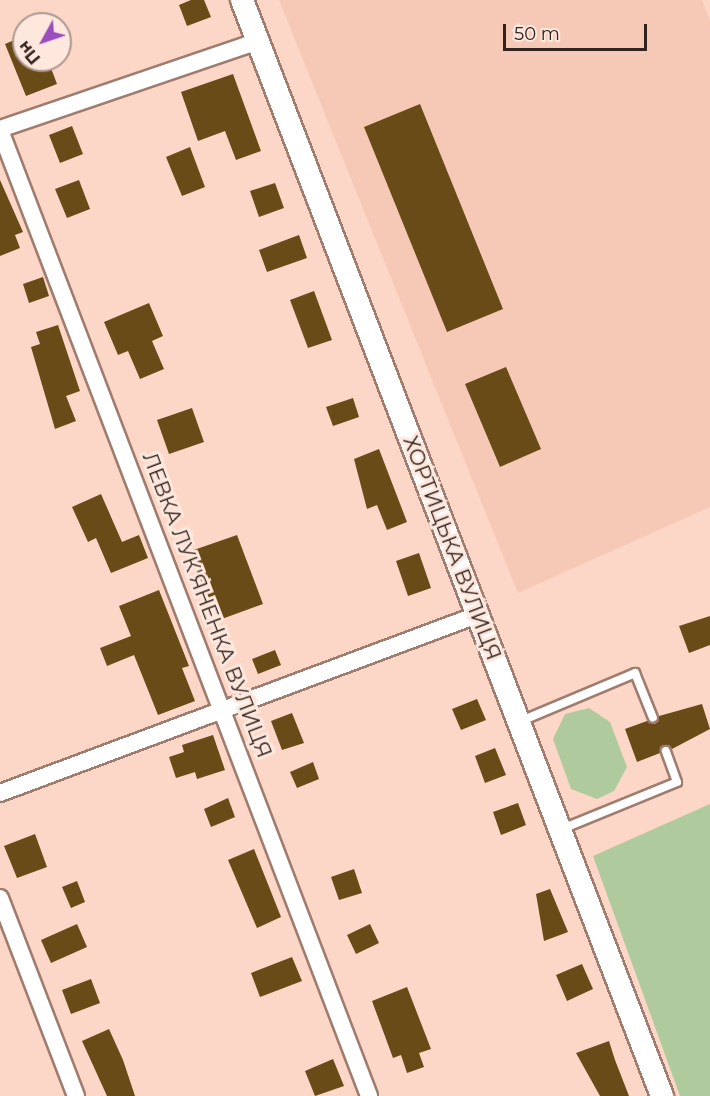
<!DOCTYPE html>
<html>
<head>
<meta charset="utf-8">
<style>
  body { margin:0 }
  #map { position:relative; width:710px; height:1096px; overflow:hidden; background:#fcd6c6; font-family:Montserrat,sans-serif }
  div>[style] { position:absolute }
  .built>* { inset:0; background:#f6c9b6 }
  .green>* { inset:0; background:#afcb9d }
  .building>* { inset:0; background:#694b18 }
  .roads { filter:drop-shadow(2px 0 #9f7c6e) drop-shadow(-2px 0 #9f7c6e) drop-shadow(0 2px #9f7c6e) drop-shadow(0 -2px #9f7c6e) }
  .lane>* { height:8px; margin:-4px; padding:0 4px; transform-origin:4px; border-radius:4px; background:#fff }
  .street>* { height:16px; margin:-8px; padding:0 8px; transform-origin:8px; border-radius:8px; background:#fff }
  .secondary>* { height:22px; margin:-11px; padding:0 11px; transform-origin:11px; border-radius:11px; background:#fff }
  span { translate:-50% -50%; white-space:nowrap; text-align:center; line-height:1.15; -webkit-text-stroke:6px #fee7dd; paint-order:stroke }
  .street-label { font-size:21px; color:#31231d }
  .north { position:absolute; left:12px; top:12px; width:60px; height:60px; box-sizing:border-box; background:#fee7dd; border:2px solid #ac9990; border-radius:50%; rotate:230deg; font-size:16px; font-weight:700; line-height:24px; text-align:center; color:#31231d }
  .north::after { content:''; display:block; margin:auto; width:21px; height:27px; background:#994dbf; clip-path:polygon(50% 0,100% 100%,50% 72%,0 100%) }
  .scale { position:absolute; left:503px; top:24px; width:144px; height:27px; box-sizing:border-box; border:3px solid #31231d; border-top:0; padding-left:8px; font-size:18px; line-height:21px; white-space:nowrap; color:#31231d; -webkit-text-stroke:4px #fee7dd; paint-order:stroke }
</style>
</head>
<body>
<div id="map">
  <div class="built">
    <div style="clip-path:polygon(279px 0,702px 0,710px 21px,710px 507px,518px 593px)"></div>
  </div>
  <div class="green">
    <div style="clip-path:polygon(589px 708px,610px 722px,627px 767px,614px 791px,597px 799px,571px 789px,553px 739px,565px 714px)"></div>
    <div style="clip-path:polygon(710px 804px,710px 1096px,680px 1096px,593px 856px)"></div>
  </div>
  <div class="building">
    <div style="clip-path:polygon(191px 0,204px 0,211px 17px,187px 26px,179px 5px)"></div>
    <div style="clip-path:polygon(24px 36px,24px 60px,48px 60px,57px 84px,26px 96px,5px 44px)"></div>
    <div style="clip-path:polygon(233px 74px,261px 151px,236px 160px,225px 131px,198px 141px,181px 92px)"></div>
    <div style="clip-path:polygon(420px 104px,503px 309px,447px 332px,364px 127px)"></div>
    <div style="clip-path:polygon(72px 126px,83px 154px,60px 163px,49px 135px)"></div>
    <div style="clip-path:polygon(190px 147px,205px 187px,182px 196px,166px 157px)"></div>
    <div style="clip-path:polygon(0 180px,23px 232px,15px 235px,20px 248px,0 256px)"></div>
    <div style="clip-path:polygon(79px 180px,90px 209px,67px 218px,55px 189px)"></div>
    <div style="clip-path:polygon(275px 183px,284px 208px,259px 217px,250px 191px)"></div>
    <div style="clip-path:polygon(299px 235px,307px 258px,267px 272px,259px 250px)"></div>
    <div style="clip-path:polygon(43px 277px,49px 296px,29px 303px,23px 284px)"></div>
    <div style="clip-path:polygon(314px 291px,332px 340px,308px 348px,290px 300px)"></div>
    <div style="clip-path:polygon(149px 303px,163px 336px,152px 341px,164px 369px,140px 379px,128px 351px,118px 355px,104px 322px)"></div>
    <div style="clip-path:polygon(58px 325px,80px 391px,66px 396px,76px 421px,55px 429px,31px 347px,40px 344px,36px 332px)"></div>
    <div style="clip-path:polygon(506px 367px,541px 449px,500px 467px,465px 384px)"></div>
    <div style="clip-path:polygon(353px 398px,359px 417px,333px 426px,326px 407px)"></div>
    <div style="clip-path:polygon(192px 408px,204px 442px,169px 454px,157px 420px)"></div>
    <div style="clip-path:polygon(379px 449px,407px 522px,387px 530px,377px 505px,367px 509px,354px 459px)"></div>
    <div style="clip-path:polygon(101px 494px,122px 542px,139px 535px,148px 558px,111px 573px,96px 538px,88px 542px,72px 507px)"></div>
    <div style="clip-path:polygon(237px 535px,263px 604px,219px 620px,188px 552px)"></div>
    <div style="clip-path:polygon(419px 553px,431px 588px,408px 596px,396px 561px)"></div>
    <div style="clip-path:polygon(159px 590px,189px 666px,182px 668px,195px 701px,158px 715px,134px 655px,107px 666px,100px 648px,131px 636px,119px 606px)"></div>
    <div style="clip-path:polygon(710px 616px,710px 645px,689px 653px,679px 626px)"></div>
    <div style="clip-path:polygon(275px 650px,281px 665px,258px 674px,252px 659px)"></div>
    <div style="clip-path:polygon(477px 699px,486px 720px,461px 730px,452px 709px)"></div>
    <div style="clip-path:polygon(702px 704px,710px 729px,672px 749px,663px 745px,660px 753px,637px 762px,625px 729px,647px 721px,655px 724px,659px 716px)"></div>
    <div style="clip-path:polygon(292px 713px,304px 743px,282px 750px,271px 721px)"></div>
    <div style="clip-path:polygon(213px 735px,225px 770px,197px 779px,195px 772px,176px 778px,169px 757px,184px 752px,182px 745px)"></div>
    <div style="clip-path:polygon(495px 748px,506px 775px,485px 783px,475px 756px)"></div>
    <div style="clip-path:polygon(313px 762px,319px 779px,297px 788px,290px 772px)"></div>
    <div style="clip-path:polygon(228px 798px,235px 817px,211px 827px,204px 809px)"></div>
    <div style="clip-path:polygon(518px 803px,526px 825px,501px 835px,493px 812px)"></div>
    <div style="clip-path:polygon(35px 834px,47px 867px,17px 878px,4px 846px)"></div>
    <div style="clip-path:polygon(254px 849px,281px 917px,257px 928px,228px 860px)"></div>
    <div style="clip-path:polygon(354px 869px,362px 893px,339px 900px,331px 877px)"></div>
    <div style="clip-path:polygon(77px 881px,85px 902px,71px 908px,62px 887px)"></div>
    <div style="clip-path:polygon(550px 889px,568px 932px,544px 941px,536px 894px)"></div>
    <div style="clip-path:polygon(77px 924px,87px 947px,51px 963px,41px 940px)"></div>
    <div style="clip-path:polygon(370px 924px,379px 943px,356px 954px,347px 935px)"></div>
    <div style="clip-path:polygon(292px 957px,302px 981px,260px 997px,251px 973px)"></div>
    <div style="clip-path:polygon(582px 964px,593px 989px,567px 1001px,556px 975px)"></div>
    <div style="clip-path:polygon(91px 979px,100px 1003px,71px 1014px,62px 990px)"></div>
    <div style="clip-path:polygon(407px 987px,431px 1049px,419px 1053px,424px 1067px,407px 1073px,401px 1055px,393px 1058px,372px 1001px)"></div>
    <div style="clip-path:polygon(109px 1029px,123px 1060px,135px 1096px,107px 1096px,82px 1041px)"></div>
    <div style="clip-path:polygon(609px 1041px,615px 1060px,629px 1096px,600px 1096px,576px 1053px)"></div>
    <div style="clip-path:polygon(333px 1059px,344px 1086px,315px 1096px,305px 1071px)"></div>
  </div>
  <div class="roads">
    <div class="lane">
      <div style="left:521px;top:721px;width:124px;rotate:-22.8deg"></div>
      <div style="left:635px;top:673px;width:48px;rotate:68.2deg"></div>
      <div style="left:562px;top:829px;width:124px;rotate:-22.2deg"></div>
      <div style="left:677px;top:782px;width:33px;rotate:-110deg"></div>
    </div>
    <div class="street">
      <div style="left:0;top:129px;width:273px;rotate:-18.8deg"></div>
      <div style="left:0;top:130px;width:1034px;rotate:69.09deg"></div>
      <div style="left:0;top:793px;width:509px;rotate:-20.46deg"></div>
      <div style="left:0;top:898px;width:212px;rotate:69deg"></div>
    </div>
    <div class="secondary">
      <div style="left:242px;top:0;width:1174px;rotate:69.03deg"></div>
    </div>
  </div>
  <div class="street-label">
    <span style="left:452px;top:548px;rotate:69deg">ХОРТИЦЬКА ВУЛИЦЯ</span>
    <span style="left:207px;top:605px;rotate:69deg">ЛЕВКА ЛУК'ЯНЕНКА ВУЛИЦЯ</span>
  </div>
  <div class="north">Пн</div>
  <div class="scale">50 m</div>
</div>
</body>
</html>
